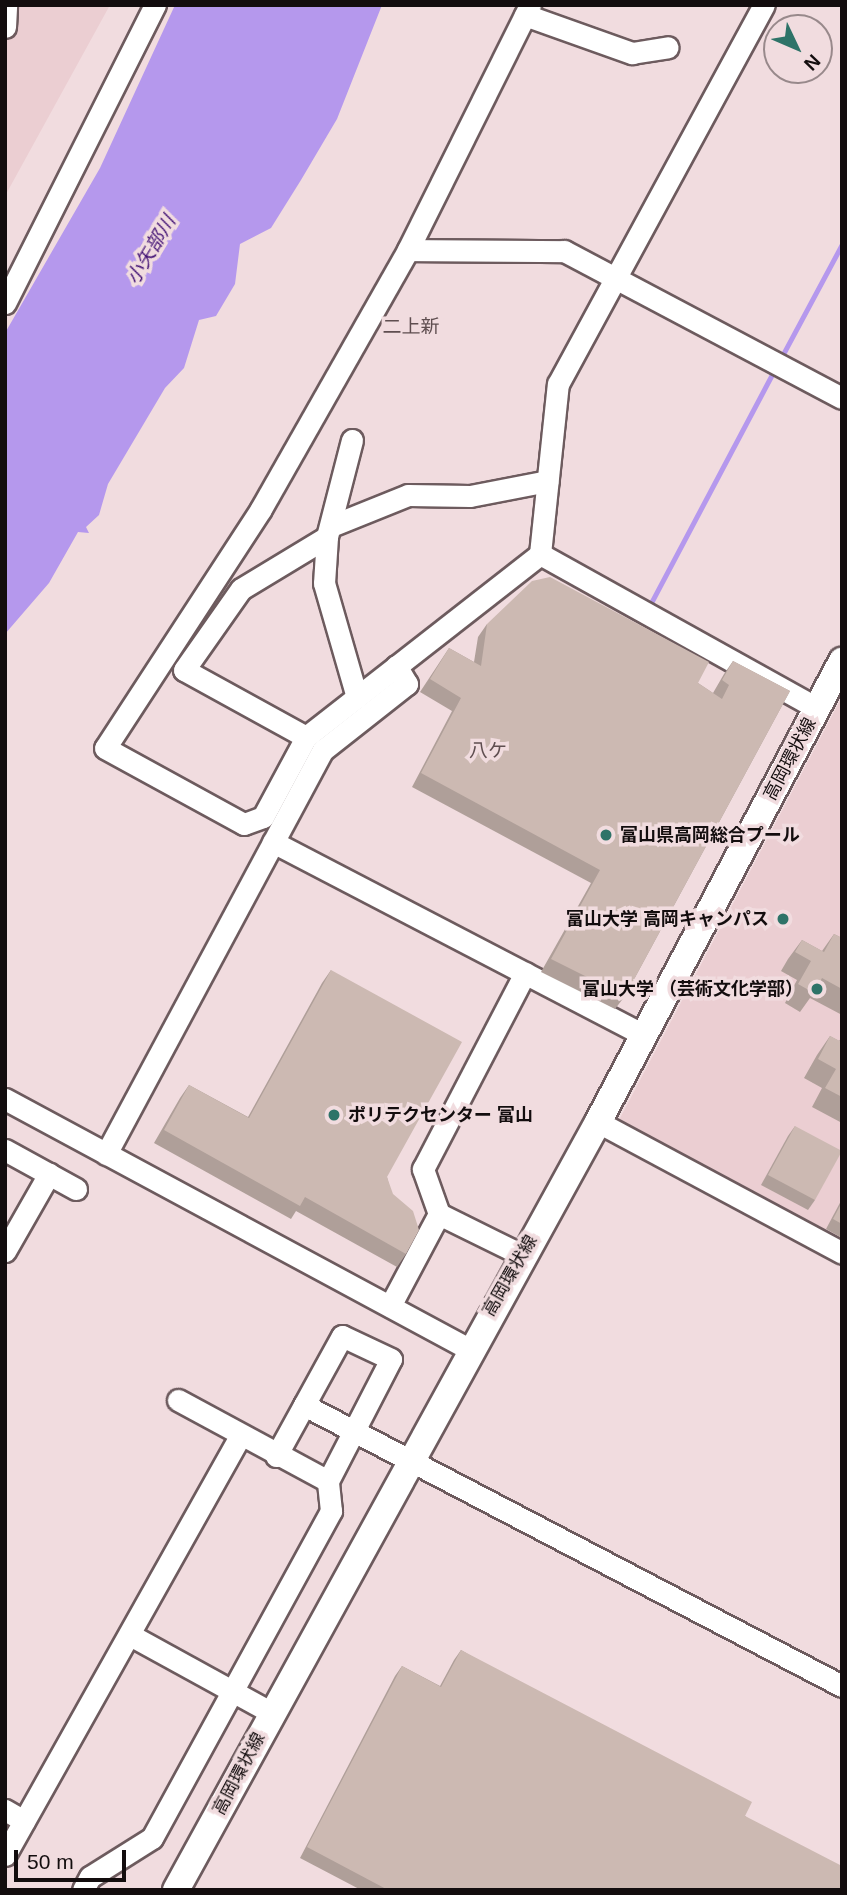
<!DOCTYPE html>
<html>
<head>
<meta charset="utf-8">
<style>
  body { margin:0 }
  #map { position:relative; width:847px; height:1895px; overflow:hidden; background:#f1dcdf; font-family:Helvetica,"Noto Sans JP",sans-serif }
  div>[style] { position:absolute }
  .built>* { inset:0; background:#ebced2 }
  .water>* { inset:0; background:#b598ed }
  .stream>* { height:4.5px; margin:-2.25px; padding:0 2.25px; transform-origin:2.25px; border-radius:2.25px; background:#b598ed }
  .roads { filter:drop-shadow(2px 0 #6d5b5e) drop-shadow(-2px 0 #6d5b5e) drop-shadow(0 2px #6d5b5e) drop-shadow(0 -2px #6d5b5e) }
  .minor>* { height:21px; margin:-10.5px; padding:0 10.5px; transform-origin:10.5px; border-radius:10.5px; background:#fff }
  .major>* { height:26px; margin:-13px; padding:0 13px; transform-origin:13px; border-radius:13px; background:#fff }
  .wall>* { inset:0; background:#af9f99 }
  .building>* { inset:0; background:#ccb9b2 }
  .dots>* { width:19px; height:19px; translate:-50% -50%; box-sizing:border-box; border:4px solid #f1dcdf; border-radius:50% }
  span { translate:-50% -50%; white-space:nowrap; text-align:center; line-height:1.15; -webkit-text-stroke:7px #f1dcdf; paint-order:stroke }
  .street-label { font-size:18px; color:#130d0e }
  .poi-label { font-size:18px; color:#130d0e; font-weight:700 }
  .left { translate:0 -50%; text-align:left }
  .right { translate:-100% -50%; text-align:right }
  .water-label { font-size:19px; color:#411074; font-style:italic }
  .neighbourhood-label { font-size:19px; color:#5f4e50 }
  .frame { position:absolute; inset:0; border:7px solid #130d0e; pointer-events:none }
  .north { position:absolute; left:763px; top:14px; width:70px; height:70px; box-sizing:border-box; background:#f1dcdf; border:2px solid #98898b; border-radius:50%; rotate:134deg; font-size:19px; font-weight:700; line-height:28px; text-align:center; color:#130d0e }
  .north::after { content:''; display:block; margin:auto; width:24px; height:32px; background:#2e7368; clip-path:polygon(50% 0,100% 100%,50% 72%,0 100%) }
  .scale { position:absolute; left:14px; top:1850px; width:112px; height:32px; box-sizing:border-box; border:4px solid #130d0e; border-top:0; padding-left:9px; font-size:21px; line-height:24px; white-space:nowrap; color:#130d0e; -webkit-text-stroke:5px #f1dcdf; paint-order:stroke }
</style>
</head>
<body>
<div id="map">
  <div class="built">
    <div style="clip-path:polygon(5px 5px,110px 5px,5px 196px)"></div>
    <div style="clip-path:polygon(842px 697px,842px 1265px,608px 1141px)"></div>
  </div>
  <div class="water">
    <div style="clip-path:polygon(175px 5px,382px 5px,337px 119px,301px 180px,271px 228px,240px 244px,235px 284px,216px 316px,199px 320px,184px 368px,165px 388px,108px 484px,99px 515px,86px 527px,89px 533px,78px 532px,49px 583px,5px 634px,5px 333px,100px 168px)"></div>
  </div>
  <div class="stream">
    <div style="left:781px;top:358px;width:129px;rotate:-61.8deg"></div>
    <div style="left:651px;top:603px;width:265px;rotate:-62.1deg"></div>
  </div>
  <div class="roads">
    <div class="minor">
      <div style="left:530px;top:5px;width:274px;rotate:116.5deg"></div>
      <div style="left:408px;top:250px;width:298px;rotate:119.6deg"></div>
      <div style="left:261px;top:509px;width:285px;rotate:123.1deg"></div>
      <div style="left:105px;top:748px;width:158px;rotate:28.7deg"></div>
      <div style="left:244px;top:824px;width:20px;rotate:-20deg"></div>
      <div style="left:263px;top:817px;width:91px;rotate:-61.7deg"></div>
      <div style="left:306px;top:737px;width:297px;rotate:-38deg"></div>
      <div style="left:540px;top:554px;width:171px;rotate:-84deg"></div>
      <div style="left:558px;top:384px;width:431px;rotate:-61.5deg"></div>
      <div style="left:525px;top:15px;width:114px;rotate:19.6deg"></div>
      <div style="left:632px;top:53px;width:36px;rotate:-9deg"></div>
      <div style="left:5px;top:27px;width:22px;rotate:-87deg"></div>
      <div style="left:408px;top:250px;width:156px;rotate:0.4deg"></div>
      <div style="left:564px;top:251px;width:314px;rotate:27.9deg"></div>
      <div style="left:5px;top:303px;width:334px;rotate:-63.3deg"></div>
      <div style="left:352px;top:440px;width:100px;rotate:104.5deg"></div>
      <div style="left:327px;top:537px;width:46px;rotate:93.7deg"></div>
      <div style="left:324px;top:583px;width:119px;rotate:73.9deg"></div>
      <div style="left:331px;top:526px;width:83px;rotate:-21.9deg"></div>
      <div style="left:408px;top:495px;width:62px;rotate:0.9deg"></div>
      <div style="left:470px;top:496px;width:79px;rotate:-10.9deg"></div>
      <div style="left:540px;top:554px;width:317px;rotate:29.1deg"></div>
      <div style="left:306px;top:737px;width:139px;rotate:-151.2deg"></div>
      <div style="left:184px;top:670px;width:99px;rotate:-54.9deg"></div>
      <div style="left:241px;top:589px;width:100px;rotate:-31.2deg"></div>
      <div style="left:273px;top:842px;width:418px;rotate:27.5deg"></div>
      <div style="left:5px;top:1099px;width:527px;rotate:28.32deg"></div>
      <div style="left:598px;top:1122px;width:277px;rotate:28.2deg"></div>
      <div style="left:5px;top:1150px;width:81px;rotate:28.8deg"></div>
      <div style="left:106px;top:1154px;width:459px;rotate:-61.8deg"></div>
      <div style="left:323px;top:750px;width:107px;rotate:-38.2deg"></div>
      <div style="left:407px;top:684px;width:21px;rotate:-121deg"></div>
      <div style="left:439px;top:1214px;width:93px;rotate:26.3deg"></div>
      <div style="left:5px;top:1251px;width:89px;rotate:-60.3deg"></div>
      <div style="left:390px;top:1306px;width:104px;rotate:-62deg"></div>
      <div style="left:439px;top:1214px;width:48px;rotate:-109.6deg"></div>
      <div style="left:423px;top:1169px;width:221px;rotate:-62.5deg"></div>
      <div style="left:178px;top:1400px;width:170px;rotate:28.4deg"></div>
      <div style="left:304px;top:1405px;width:607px;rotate:27.58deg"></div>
      <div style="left:132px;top:1636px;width:160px;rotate:28.8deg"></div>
      <div style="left:5px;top:1810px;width:22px;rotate:30deg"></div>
      <div style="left:5px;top:1855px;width:480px;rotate:-60.7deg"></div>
      <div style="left:83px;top:1890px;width:15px;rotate:-62deg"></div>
      <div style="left:90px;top:1877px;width:73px;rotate:-32.2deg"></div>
      <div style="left:152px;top:1838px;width:373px;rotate:-61.3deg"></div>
      <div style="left:331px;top:1511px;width:30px;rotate:-96deg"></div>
      <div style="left:328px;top:1481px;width:137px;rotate:-62.7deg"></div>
      <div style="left:391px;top:1359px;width:54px;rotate:-154.9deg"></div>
      <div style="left:342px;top:1336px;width:137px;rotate:118.8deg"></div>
    </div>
    <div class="major">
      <div style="left:176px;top:1890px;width:876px;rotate:-61.21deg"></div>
      <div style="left:598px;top:1122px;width:522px;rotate:-62.11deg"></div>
    </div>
  </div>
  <div class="wall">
    <div style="clip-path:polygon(487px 624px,698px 683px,713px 693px,724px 674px,733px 661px,790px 691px,625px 996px,615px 1009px,541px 972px,591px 883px,412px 787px,452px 711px,420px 692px,449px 648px,474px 662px,478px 637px)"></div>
    <div style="clip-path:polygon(834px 934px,842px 938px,842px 1015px,810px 998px,800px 1012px,785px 1003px,797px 980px,781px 971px,788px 959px,802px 940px,822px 951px)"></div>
    <div style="clip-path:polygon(331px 970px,387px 1177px,406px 1254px,397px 1267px,296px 1211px,291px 1219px,154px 1143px,180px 1098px,189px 1085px,248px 1117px,322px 983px)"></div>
    <div style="clip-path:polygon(830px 1036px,839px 1041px,842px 1037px,842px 1123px,812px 1107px,822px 1088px,804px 1078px,817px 1055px)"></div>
    <div style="clip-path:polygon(795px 1126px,815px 1200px,808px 1210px,761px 1185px,788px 1136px)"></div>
    <div style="clip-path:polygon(842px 1199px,842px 1238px,826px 1229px)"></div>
    <div style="clip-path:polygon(461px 1650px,745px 1816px,842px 1890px,361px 1890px,300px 1858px,395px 1676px,402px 1666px,440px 1686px,454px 1660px)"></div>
  </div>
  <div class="building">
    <div style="clip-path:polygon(550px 577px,709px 662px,698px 683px,722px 699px,729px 685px,722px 680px,733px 661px,790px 691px,625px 996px,551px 959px,600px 870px,421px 773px,461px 698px,430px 679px,449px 648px,481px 666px,487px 624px,532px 581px)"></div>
    <div style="clip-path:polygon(834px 934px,842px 938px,842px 989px,822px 978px,814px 993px,798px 984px,811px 961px,795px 952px,802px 940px,824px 952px)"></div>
    <div style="clip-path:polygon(331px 970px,462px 1042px,387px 1177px,393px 1194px,413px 1211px,419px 1230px,406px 1254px,305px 1197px,300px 1206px,164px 1130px,189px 1085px,249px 1118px)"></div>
    <div style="clip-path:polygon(830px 1036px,842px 1042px,842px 1097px,825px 1088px,836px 1069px,818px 1059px)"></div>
    <div style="clip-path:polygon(795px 1126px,842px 1151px,815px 1200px,768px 1175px)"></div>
    <div style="clip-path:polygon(842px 1202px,842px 1224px,833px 1219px)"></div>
    <div style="clip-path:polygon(461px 1650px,752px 1802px,745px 1816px,842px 1866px,842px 1890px,388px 1890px,307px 1847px,402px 1666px,441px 1687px)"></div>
  </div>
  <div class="dots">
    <div style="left:606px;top:835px;background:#2e7368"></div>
    <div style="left:783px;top:919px;background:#2e7368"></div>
    <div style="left:817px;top:989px;background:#2e7368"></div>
    <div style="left:334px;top:1115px;background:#2e7368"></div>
  </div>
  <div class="street-label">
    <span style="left:790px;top:759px;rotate:-62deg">高岡環状線</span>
    <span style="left:510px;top:1276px;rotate:-60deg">高岡環状線</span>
    <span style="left:239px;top:1774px;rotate:-62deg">高岡環状線</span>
  </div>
  <div class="poi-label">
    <span class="left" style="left:620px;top:835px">富山県高岡総合プール</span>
    <span class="right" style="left:769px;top:919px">富山大学 高岡キャンパス</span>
    <span class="right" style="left:803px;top:989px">富山大学 （芸術文化学部）</span>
    <span class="left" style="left:348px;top:1115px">ポリテクセンター 富山</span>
  </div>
  <div class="water-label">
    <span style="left:151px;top:250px;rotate:-59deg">小矢部川</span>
  </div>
  <div class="neighbourhood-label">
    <span style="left:411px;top:327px">二上新</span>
    <span style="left:488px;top:751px">八ケ</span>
  </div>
  <div class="frame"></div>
  <div class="north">N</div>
  <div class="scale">50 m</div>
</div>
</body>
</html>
